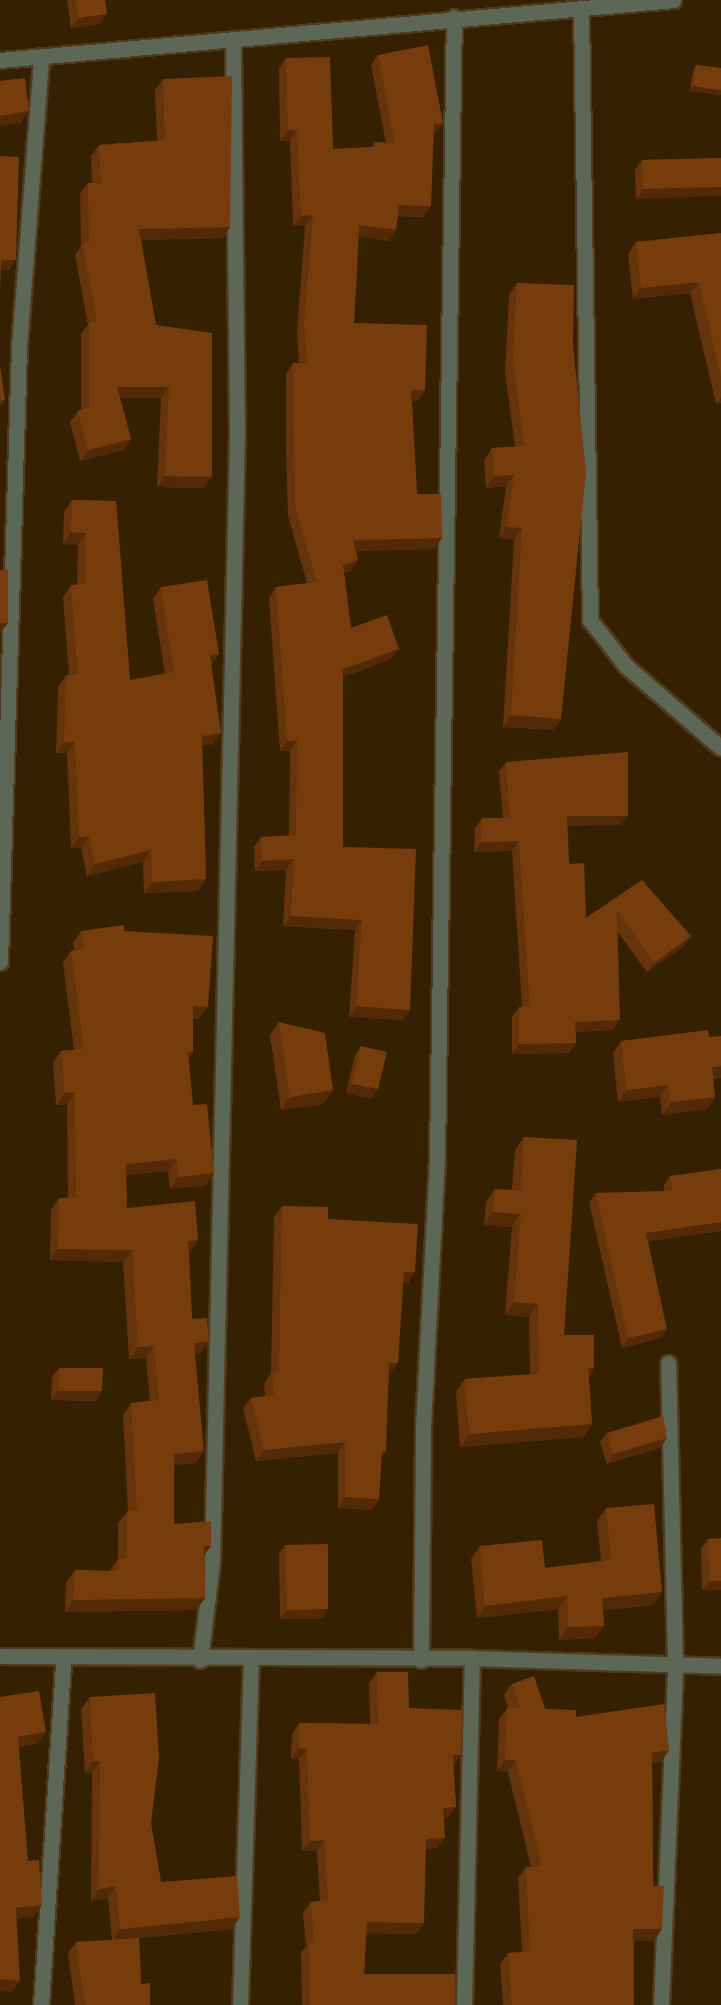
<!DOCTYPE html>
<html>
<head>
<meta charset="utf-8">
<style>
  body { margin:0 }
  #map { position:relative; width:721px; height:2005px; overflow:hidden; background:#352002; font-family:"Exo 2",sans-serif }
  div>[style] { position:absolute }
  .roads { filter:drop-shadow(2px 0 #503b1f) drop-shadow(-2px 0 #503b1f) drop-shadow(0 2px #503b1f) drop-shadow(0 -2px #503b1f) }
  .minor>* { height:15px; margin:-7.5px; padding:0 7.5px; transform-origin:7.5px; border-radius:7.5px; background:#5c6755 }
  .wall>* { inset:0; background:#66340a }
  .shaded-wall>* { inset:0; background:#532a08 }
  .building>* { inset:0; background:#773c0c }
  span { translate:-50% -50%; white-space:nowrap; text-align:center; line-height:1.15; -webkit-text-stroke:5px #352002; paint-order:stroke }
</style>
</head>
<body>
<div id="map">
  <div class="roads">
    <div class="minor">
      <div style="left:581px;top:8px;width:612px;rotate:89.16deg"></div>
      <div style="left:590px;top:620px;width:58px;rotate:52deg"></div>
      <div style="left:626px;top:666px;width:125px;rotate:40.8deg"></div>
      <div style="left:0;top:60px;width:676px;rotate:-5.09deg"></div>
      <div style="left:0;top:962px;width:616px;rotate:-88.23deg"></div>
      <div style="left:19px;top:346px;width:290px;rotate:-85.6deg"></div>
      <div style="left:0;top:1656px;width:472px;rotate:0.2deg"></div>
      <div style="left:472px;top:1658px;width:249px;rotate:1.8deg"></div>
      <div style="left:200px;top:1660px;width:99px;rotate:-83deg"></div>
      <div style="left:212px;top:1562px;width:1130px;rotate:-88.73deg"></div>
      <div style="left:237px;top:432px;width:393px;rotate:-90.6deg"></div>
      <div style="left:421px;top:1660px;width:234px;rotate:-89.5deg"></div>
      <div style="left:423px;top:1426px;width:269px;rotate:-87deg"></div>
      <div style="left:437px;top:1157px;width:1140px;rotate:-89.15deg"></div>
      <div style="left:41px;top:2005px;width:345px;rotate:-86.3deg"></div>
      <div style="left:240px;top:2005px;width:344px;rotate:-88.2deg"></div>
      <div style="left:464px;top:2005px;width:347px;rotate:-88.7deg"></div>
      <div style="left:661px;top:2005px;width:341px;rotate:-87.6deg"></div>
      <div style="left:675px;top:1664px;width:301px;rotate:-91.3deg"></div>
    </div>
  </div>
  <div class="wall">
    <div style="clip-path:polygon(67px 0,105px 0,100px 24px,71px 28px)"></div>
    <div style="clip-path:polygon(378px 55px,443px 123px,435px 133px,434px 133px,424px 217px,398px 216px,396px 230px,389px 241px,359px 236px,354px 323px,418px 401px,412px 401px,417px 494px,435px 549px,356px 551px,358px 560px,351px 571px,344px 573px,351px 628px,391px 659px,343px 677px,343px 847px,410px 1010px,403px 1020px,349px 1017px,355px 930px,283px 926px,286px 870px,255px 871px,254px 847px,261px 837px,289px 836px,290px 751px,280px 751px,269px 598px,276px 587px,307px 583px,288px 516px,286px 452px,286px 374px,293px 363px,299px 363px,297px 333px,305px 226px,293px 226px,290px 141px,280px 141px,279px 68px,286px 58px,333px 149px,372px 147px,375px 142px,386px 143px,371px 65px)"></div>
    <div style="clip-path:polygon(696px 65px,721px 68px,721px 95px,690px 91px,693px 70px)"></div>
    <div style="clip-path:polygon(163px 79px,230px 227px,223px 238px,141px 240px,156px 325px,204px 488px,157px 487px,161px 398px,120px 398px,131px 439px,123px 450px,80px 461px,70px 422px,78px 411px,81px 410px,81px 334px,88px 325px,75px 255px,81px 246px,80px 194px,88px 183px,92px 183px,91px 156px,99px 145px,157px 141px,155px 90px)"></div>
    <div style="clip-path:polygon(721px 158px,636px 199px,635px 170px,642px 160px)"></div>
    <div style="clip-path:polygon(721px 233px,721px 403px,716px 404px,690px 293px,633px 299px,628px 254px,636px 242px)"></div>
    <div style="clip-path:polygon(517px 283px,561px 719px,553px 730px,503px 727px,514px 540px,499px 538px,506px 486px,486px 488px,484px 460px,492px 448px,515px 447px,505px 371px,509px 295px)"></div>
    <div style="clip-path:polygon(72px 500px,116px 501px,130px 680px,165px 674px,153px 599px,161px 587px,211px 664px,213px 744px,202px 746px,206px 879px,198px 891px,144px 893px,143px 862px,87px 876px,81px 848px,71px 848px,67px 753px,56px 753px,58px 687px,66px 675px,69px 675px,63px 597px,71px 585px,77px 585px,78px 545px,63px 544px,64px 512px)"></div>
    <div style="clip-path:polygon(506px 762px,621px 825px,567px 826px,569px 864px,586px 918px,642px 880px,684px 946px,647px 972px,617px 931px,613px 1030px,576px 1032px,576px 1043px,569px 1053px,512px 1054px,512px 1017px,519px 1007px,522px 1007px,512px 851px,474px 852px,475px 828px,482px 818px,503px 818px,499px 772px)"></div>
    <div style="clip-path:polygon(81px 931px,124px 931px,199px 1019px,193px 1019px,193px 1052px,188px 1059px,193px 1105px,214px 1173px,206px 1185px,170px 1189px,168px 1171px,126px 1175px,127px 1208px,198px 1240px,190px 1252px,189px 1252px,192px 1319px,200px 1354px,195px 1354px,196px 1463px,174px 1465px,174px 1524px,205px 1555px,205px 1598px,196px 1610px,65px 1612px,66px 1582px,75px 1570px,109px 1571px,118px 1559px,118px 1523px,128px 1511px,123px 1415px,131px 1403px,150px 1401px,146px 1358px,129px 1359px,123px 1262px,50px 1260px,51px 1210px,59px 1198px,68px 1198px,67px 1104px,56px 1105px,53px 1063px,61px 1051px,74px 1050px,63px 963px,71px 951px,74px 950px,73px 943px)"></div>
    <div style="clip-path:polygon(279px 1022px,333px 1090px,323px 1104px,281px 1110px,270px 1035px)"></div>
    <div style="clip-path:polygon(709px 1037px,721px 1078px,713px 1079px,715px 1097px,707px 1109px,662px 1115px,660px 1097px,618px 1102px,613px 1053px,621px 1041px)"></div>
    <div style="clip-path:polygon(361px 1046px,372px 1099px,346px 1093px,355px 1055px)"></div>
    <div style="clip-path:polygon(524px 1137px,564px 1335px,594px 1368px,589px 1376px,592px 1424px,583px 1437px,460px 1447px,456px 1392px,465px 1379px,530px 1374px,529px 1317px,505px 1315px,512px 1227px,484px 1225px,486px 1202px,495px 1189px,512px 1190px,515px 1150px)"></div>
    <div style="clip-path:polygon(721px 1169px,721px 1231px,648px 1241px,661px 1338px,622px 1348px,589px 1202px,596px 1193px,664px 1191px,664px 1185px,670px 1176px)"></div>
    <div style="clip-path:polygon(282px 1206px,328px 1219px,415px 1272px,408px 1283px,403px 1283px,390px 1374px,389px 1374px,381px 1458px,379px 1499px,372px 1510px,338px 1508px,338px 1453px,256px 1461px,243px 1408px,251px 1398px,265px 1396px,264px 1384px,271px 1373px,274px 1217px)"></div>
    <div style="clip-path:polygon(59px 1368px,96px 1401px,51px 1400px,52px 1377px)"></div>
    <div style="clip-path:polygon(607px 1433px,660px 1448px,607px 1464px,600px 1442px)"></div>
    <div style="clip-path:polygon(606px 1508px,654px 1605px,603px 1610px,604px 1626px,595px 1638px,559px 1640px,558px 1609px,477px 1618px,471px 1559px,480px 1546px,545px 1568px,601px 1561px,597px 1521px)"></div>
    <div style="clip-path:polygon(708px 1539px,721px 1590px,702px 1590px,701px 1548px)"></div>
    <div style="clip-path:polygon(285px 1545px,322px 1619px,280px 1619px,279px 1554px)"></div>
    <div style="clip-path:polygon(377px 1672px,409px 1708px,453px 1766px,456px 1807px,448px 1818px,444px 1818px,437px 1848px,426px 1849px,416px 1934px,366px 1933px,364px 1974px,455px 2005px,302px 2005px,301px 1953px,306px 1946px,303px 1912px,311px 1902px,320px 1901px,317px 1851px,302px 1851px,299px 1759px,291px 1759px,292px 1734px,299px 1723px,370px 1724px,369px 1683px)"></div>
    <div style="clip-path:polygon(512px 1684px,545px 1709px,576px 1717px,661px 1762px,652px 1763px,654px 1941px,634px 1941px,634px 2005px,503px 2005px,500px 1964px,508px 1953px,522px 1952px,518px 1878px,526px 1867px,531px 1867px,508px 1772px,497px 1771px,499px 1719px,508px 1708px,504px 1695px)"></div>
    <div style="clip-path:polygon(90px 1697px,151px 1823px,161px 1882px,232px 1929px,139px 1938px,141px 1984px,150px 2005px,75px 2005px,68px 1953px,76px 1942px,112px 1940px,108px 1898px,91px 1901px,92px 1773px,85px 1773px,81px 1709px)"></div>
  </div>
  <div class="shaded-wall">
    <div style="clip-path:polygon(107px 14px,100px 24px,71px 28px,78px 18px)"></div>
    <div style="clip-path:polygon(693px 86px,721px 90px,721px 95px,690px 91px)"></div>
    <div style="clip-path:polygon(29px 111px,21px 123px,0 126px,0 116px)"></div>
    <div style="clip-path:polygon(443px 123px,435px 133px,427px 135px,434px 124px)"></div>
    <div style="clip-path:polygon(288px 130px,297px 130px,290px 141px,280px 141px)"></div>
    <div style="clip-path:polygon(721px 187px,721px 196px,636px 199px,643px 189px)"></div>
    <div style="clip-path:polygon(399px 205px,431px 206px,424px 217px,392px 216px)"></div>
    <div style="clip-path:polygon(313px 215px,305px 226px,293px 226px,301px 216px)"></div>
    <div style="clip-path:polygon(359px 225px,396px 230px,389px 241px,352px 235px)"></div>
    <div style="clip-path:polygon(230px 227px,223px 238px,131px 240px,139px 229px)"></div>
    <div style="clip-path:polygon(1px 260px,16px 260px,9px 270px,0 270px)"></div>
    <div style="clip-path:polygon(699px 282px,690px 293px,633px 299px,641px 288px)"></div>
    <div style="clip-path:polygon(117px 387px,169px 387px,161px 398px,110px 398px)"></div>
    <div style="clip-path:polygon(411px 390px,425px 390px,418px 401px,404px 401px)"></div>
    <div style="clip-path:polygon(721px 397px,721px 403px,716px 404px)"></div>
    <div style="clip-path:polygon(5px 400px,0 408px,0 401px)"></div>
    <div style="clip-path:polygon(131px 439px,123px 450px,80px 461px,88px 450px)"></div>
    <div style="clip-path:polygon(514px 475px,506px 486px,486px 488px,494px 476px)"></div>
    <div style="clip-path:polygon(165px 476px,212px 477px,204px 488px,157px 487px)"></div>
    <div style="clip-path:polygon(507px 527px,522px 528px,514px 540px,499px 538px)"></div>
    <div style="clip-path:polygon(71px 532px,86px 533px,78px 545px,63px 544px)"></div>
    <div style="clip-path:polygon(442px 538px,435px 549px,346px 551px,353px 540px)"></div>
    <div style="clip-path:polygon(358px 560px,351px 571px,336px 575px,343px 565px)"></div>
    <div style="clip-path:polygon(0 623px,8px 623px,0 633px)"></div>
    <div style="clip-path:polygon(399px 649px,391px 659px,336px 679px,343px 669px)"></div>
    <div style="clip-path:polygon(219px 654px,211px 665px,210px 655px)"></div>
    <div style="clip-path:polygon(511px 715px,561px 719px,553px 730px,503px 727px)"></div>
    <div style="clip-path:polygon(221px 733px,213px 744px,194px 747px,202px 736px)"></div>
    <div style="clip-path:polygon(297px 740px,290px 751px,280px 751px,287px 741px)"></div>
    <div style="clip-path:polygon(64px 742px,75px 742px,67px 753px,56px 753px)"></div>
    <div style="clip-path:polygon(567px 816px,628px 816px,621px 825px,560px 826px)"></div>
    <div style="clip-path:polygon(89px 836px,81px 848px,71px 848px,79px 837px)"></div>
    <div style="clip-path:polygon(519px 841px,512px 851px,474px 852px,481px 842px)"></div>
    <div style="clip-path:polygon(151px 850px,143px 862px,87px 876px,95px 864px)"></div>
    <div style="clip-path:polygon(294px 859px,286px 870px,255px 871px,262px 861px)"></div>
    <div style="clip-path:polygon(206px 879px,198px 891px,144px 893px,152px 882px)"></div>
    <div style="clip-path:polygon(291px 916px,362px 920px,355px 930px,283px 926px)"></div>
    <div style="clip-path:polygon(691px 936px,684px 946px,647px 972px,654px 963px)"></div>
    <div style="clip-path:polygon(193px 1006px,208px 1007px,199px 1019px,185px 1018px)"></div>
    <div style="clip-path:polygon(356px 1006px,410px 1010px,403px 1020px,349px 1017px)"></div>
    <div style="clip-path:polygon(620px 1020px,613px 1030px,568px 1032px,575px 1022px)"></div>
    <div style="clip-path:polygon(576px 1043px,569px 1053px,512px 1054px,519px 1044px)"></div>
    <div style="clip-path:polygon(188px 1052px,193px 1052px,185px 1064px)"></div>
    <div style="clip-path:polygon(721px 1066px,721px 1078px,703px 1080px,712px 1067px)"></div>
    <div style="clip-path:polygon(352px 1084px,378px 1089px,372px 1099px,346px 1093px)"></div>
    <div style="clip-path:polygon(668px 1085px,660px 1097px,618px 1102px,627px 1090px)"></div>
    <div style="clip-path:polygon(333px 1090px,323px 1104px,281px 1110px,290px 1097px)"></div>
    <div style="clip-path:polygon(75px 1092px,67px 1104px,56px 1105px,65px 1093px)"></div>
    <div style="clip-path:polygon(715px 1097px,707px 1109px,662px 1115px,671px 1102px)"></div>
    <div style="clip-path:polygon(177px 1159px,168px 1171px,118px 1176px,126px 1164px)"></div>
    <div style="clip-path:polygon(214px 1173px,206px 1185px,170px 1189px,178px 1177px)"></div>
    <div style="clip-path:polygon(493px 1212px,521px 1214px,512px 1227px,484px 1225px)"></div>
    <div style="clip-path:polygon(721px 1222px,721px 1231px,640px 1242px,646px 1233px)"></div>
    <div style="clip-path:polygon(198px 1240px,190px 1252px,180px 1253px,188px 1241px)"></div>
    <div style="clip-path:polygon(58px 1249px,132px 1250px,123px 1262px,50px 1260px)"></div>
    <div style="clip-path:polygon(404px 1272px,415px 1272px,408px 1283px,396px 1283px)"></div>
    <div style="clip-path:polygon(514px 1302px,538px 1304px,529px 1317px,505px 1315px)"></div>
    <div style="clip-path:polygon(667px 1329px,661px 1338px,622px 1348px,628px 1338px)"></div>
    <div style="clip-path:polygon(209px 1342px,200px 1354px,185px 1355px,194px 1343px)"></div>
    <div style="clip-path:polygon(154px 1346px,146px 1358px,129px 1359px,138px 1347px)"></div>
    <div style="clip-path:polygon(389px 1363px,398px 1363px,390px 1374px,381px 1374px)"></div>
    <div style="clip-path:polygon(588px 1368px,594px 1368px,585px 1381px)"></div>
    <div style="clip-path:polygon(58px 1391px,102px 1391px,96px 1401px,51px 1400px)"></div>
    <div style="clip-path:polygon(592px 1424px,583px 1437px,460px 1447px,469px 1434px)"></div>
    <div style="clip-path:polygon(667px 1438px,660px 1448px,607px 1464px,613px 1454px)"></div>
    <div style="clip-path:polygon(345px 1442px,338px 1453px,256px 1461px,264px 1450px)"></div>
    <div style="clip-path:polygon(204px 1451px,196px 1463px,166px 1466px,174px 1454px)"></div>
    <div style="clip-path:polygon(382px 1451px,386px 1451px,379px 1462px)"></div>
    <div style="clip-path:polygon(345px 1497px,379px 1499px,372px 1510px,338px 1508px)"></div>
    <div style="clip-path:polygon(204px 1546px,211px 1546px,202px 1558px)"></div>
    <div style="clip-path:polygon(709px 1581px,721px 1581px,721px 1590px,702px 1590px)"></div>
    <div style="clip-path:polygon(662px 1592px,654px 1605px,594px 1611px,602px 1598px)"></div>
    <div style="clip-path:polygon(567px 1596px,558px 1609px,477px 1618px,485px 1606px)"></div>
    <div style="clip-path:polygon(205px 1598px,196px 1610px,65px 1612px,73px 1600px)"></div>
    <div style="clip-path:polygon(328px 1609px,322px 1619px,280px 1619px,287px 1610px)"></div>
    <div style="clip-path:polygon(604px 1626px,595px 1638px,559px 1640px,568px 1627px)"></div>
    <div style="clip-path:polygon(46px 1732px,38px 1744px,10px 1749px,18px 1737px)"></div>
    <div style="clip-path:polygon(299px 1748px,307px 1749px,299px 1759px,291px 1759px)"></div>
    <div style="clip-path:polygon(669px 1750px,661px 1762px,644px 1764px,652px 1753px)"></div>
    <div style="clip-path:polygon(453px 1755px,461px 1755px,454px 1766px)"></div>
    <div style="clip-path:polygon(505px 1760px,516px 1760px,508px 1772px,497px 1771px)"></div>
    <div style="clip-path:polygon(93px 1761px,100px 1761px,92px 1773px,85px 1773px)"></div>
    <div style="clip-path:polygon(456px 1807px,448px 1818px,435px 1819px,443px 1808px)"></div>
    <div style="clip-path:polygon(445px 1838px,437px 1848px,418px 1850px,426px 1839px)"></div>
    <div style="clip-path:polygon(324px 1840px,317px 1851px,302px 1851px,310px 1841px)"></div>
    <div style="clip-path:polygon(116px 1886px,108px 1898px,91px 1901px,99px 1889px)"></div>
    <div style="clip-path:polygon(42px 1905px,34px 1917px,8px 1919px,16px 1908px)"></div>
    <div style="clip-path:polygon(240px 1917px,232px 1929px,112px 1941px,120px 1929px)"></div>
    <div style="clip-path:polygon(367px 1922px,424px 1923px,416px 1934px,359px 1933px)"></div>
    <div style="clip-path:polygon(633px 1929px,662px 1929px,654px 1941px,625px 1941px)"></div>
    <div style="clip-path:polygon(0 1979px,20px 1981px,12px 1992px,0 1991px)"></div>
  </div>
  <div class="building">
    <div style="clip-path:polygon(76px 0,105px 0,107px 14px,78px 18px)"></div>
    <div style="clip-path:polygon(428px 45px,443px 123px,434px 124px,431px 206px,399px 205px,396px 230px,359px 225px,354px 323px,427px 325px,425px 390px,411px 390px,417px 494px,441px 494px,442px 538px,353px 540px,358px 560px,343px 565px,351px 628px,387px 615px,399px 649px,343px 669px,343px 847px,416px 849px,410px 1010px,356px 1006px,362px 920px,291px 916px,294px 859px,262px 861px,261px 837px,296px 835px,297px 740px,287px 741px,276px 587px,317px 582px,295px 506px,294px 442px,293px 363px,307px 363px,304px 323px,313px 215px,301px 216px,297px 130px,288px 130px,286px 58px,330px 57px,333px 149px,375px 147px,375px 142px,395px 143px,378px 55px)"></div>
    <div style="clip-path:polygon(696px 65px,721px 68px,721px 90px,693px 86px)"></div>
    <div style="clip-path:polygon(232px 76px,230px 227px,139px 229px,156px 325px,212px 333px,212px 477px,165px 476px,169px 387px,117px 387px,131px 439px,88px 450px,78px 411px,89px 407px,89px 323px,97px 322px,83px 244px,89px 243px,88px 183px,101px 183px,99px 145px,165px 140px,163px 79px)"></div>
    <div style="clip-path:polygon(25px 78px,29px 111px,0 116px,0 81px)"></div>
    <div style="clip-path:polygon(0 156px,19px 157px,16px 260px,1px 260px,0 297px)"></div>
    <div style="clip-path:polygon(721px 158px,721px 187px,643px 189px,642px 160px)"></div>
    <div style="clip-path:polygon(721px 233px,721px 378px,699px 282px,641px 288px,636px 242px)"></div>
    <div style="clip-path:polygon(517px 283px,574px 285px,573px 345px,586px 472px,561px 719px,511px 715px,522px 528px,507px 527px,514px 475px,494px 476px,492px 448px,524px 446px,513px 359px)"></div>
    <div style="clip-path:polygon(0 365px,5px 400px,0 401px)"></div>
    <div style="clip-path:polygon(72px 500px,116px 501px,130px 680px,174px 672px,161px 587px,207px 580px,219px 654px,210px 655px,221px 733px,202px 736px,206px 879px,152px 882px,151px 850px,95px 864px,89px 836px,79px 837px,75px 742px,64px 742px,66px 675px,78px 675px,71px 585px,85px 584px,86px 533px,71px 532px)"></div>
    <div style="clip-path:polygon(8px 569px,8px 623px,0 623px,0 570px)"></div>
    <div style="clip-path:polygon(628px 752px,628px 816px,567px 816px,569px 864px,584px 863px,586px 918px,642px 880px,691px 936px,654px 963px,617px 910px,620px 1020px,575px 1022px,576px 1043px,519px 1044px,519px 1007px,530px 1006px,519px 841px,481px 842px,482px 818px,510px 818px,506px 762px)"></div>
    <div style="clip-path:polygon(124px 925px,124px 931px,213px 936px,208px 1007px,193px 1006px,193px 1052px,188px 1052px,193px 1105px,207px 1104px,214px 1173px,178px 1177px,177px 1159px,126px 1164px,127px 1208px,195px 1201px,198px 1240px,188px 1241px,192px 1319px,207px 1318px,209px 1342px,194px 1343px,204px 1451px,174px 1454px,174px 1524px,211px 1521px,211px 1546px,204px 1546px,205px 1598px,73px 1600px,75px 1570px,118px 1571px,118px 1559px,127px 1558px,127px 1511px,137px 1511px,131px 1403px,159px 1400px,154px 1346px,138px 1347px,132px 1250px,58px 1249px,59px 1198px,76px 1198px,75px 1092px,65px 1093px,61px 1051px,84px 1049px,71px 951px,84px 949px,81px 931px)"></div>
    <div style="clip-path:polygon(279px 1022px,325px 1033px,333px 1090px,290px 1097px)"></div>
    <div style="clip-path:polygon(708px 1030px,709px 1037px,721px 1036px,721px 1066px,712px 1067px,715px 1097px,671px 1102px,668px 1085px,627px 1090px,621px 1041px)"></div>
    <div style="clip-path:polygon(361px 1046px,387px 1052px,378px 1089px,352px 1084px)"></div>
    <div style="clip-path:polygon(524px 1137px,577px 1140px,564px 1335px,594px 1335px,594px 1368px,588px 1368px,592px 1424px,469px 1434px,465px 1379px,539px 1374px,538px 1304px,514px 1302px,521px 1214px,493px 1212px,495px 1189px,521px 1191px)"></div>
    <div style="clip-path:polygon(721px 1169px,721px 1222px,646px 1233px,667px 1329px,628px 1338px,596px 1193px,672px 1191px,670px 1176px)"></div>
    <div style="clip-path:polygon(282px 1206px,328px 1207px,328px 1219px,418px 1224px,415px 1272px,404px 1272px,398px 1363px,389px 1363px,386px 1451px,382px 1451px,379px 1499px,345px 1497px,345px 1442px,264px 1450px,251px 1398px,274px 1395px,272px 1373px,279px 1372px)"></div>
    <div style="clip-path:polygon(59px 1368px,103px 1368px,102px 1391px,58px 1391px)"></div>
    <div style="clip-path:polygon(663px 1416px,667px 1438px,613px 1454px,607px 1433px)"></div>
    <div style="clip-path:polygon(654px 1504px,662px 1592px,602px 1598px,604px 1626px,568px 1627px,567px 1596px,485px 1606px,480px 1546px,542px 1540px,545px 1568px,611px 1560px,606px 1508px)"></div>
    <div style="clip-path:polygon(721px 1538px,721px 1581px,709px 1581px,708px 1539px)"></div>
    <div style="clip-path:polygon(328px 1544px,328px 1609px,287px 1610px,285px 1545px)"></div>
    <div style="clip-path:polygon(377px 1672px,408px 1672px,409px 1708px,462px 1710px,461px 1755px,453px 1755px,456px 1807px,443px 1808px,445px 1838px,426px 1839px,424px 1923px,367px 1922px,364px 1974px,455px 1974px,455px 2005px,310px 2005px,309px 1943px,314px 1943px,311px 1902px,328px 1900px,324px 1840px,310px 1841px,307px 1749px,299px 1748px,299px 1723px,378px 1724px)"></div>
    <div style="clip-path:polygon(534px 1676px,545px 1709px,576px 1710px,576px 1717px,664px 1704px,669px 1750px,652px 1753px,653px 1886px,664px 1886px,662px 1929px,633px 1929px,634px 2005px,512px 2005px,508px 1953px,530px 1951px,526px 1867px,542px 1866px,516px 1760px,505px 1760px,507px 1708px,520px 1708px,512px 1684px)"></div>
    <div style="clip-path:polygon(39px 1691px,46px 1732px,18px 1737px,28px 1861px,39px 1860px,42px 1905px,16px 1908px,20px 1981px,0 1979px,0 1697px)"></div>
    <div style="clip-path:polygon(155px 1693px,159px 1758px,151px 1823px,161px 1882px,237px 1876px,240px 1917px,120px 1929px,116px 1886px,99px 1889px,100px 1761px,93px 1761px,90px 1697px)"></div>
    <div style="clip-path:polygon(139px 1938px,141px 1984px,150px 1983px,150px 2005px,85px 2005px,76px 1942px)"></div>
  </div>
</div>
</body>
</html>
